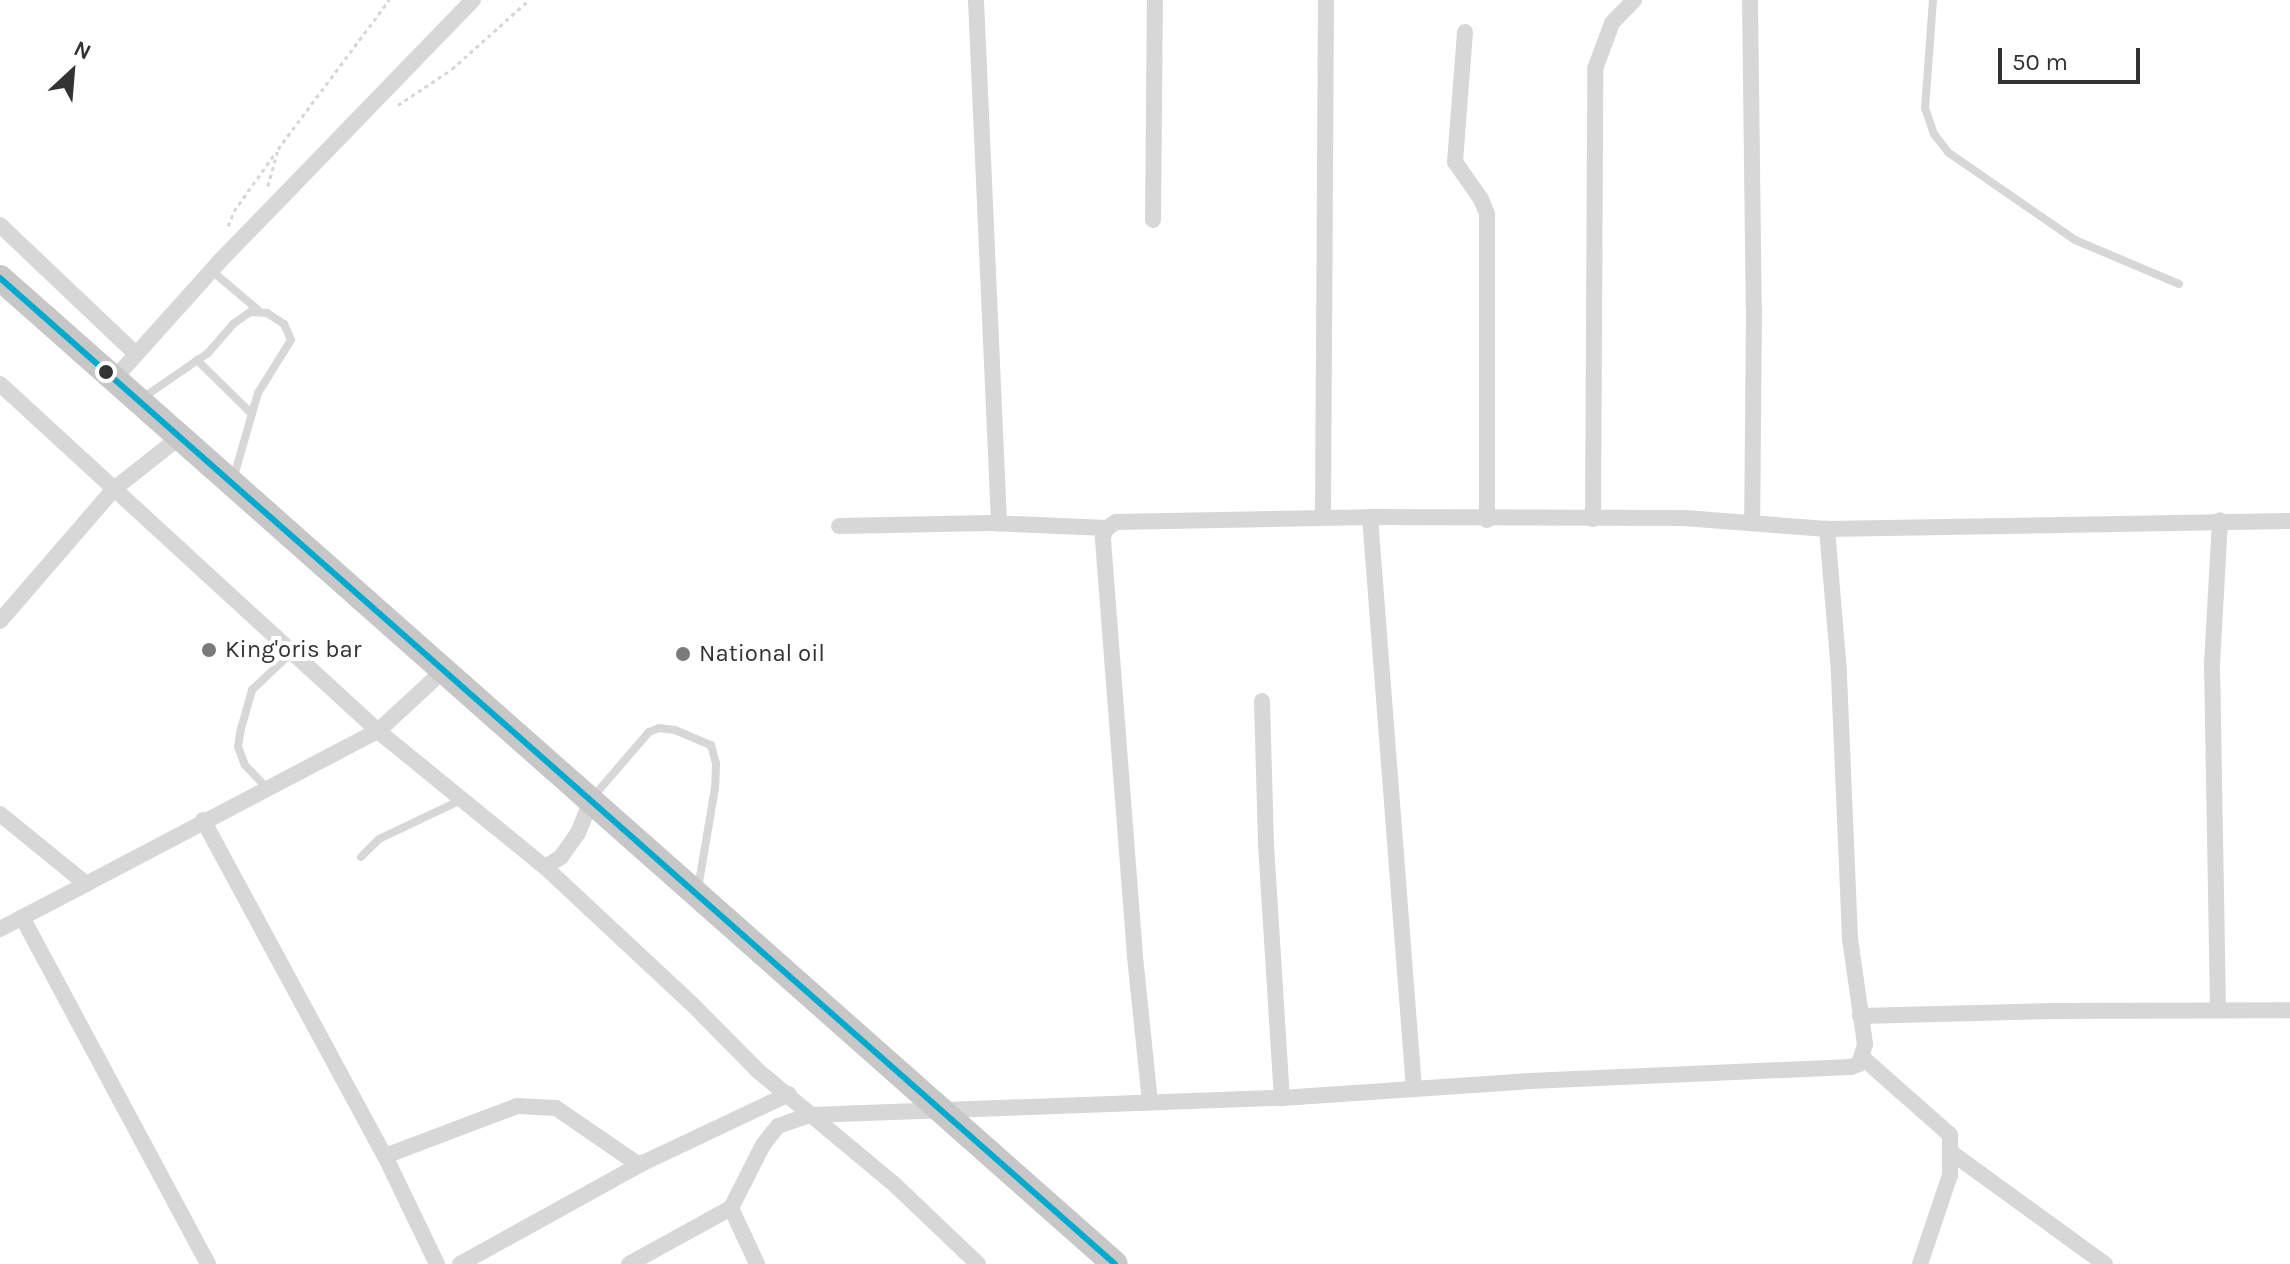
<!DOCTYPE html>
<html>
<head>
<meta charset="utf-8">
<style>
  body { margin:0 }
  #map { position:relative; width:2290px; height:1264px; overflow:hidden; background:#fff; font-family:Karla,sans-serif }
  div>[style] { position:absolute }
  .path>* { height:3px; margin-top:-1.5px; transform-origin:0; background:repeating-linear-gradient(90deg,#d6d6d6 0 4px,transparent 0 8px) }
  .service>* { height:8px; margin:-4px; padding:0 4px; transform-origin:4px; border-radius:4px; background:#d7d7d7 }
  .minor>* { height:16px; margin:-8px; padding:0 8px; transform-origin:8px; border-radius:8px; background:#d7d7d7 }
  .trunk>* { height:26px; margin:-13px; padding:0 13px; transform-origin:13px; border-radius:13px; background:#c7c7c7 }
  .bus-1>* { height:6px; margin:-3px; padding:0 3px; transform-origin:3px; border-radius:3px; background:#00a9ce }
  .dots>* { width:22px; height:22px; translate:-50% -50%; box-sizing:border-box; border:4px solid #fff; border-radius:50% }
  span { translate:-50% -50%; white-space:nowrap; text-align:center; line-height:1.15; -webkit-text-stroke:8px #fff; paint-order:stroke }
  .poi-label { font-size:24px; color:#333 }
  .left { translate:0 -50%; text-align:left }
  .north { position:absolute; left:32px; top:32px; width:80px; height:80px; -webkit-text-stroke:6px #fff; paint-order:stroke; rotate:26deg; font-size:22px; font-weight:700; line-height:32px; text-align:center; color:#333 }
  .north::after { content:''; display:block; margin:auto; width:28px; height:36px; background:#333; clip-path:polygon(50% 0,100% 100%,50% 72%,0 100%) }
  .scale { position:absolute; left:1998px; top:48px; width:142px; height:36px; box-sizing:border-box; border:4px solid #333; border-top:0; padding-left:10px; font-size:24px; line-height:28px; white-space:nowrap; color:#333; -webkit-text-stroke:6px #fff; paint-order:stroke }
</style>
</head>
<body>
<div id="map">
  <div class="path">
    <div style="left:398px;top:105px;width:65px;rotate:-33.7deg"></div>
    <div style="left:452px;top:69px;width:103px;rotate:-41.9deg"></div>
    <div style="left:268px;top:186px;width:38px;rotate:-75deg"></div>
    <div style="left:278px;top:149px;width:186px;rotate:-53.3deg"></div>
    <div style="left:228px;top:226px;width:16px;rotate:-68deg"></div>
    <div style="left:234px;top:211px;width:72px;rotate:-54.6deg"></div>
  </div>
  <div class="service">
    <div style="left:1933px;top:0;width:108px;rotate:94.2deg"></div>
    <div style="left:1925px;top:108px;width:28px;rotate:71deg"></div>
    <div style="left:1934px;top:134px;width:24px;rotate:52deg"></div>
    <div style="left:1949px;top:153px;width:153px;rotate:34.6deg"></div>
    <div style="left:2075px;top:240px;width:113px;rotate:22.9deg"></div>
    <div style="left:212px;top:271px;width:60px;rotate:40.3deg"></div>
    <div style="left:197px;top:360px;width:74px;rotate:44.5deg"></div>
    <div style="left:144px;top:397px;width:78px;rotate:-34.5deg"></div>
    <div style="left:208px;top:353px;width:38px;rotate:-49deg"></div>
    <div style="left:233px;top:324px;width:21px;rotate:-35deg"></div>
    <div style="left:250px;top:312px;width:17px;rotate:3deg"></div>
    <div style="left:267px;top:313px;width:20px;rotate:33deg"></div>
    <div style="left:284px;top:324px;width:17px;rotate:66deg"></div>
    <div style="left:291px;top:340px;width:62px;rotate:121.9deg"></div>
    <div style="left:258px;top:393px;width:86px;rotate:106.1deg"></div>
    <div style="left:267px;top:788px;width:32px;rotate:-134deg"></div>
    <div style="left:245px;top:765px;width:19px;rotate:-111deg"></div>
    <div style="left:238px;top:747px;width:18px;rotate:-81deg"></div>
    <div style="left:241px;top:729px;width:41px;rotate:-74.2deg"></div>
    <div style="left:252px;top:690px;width:55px;rotate:-43.5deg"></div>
    <div style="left:592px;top:798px;width:87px;rotate:-49.2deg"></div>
    <div style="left:649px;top:732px;width:11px;rotate:-22deg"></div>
    <div style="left:659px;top:728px;width:16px;rotate:7deg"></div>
    <div style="left:675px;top:730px;width:39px;rotate:23deg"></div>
    <div style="left:711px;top:745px;width:20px;rotate:75deg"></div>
    <div style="left:716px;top:764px;width:24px;rotate:92deg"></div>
    <div style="left:715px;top:788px;width:101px;rotate:99.6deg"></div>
    <div style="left:361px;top:857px;width:25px;rotate:-45deg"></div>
    <div style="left:379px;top:839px;width:91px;rotate:-25.4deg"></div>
  </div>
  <div class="minor">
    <div style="left:976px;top:0;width:524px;rotate:87.48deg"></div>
    <div style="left:1750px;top:0;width:309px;rotate:89.3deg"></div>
    <div style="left:1754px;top:309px;width:214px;rotate:90.5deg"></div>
    <div style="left:1465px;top:32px;width:130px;rotate:94.4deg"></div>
    <div style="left:1455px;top:162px;width:45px;rotate:54.9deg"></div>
    <div style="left:1481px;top:199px;width:16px;rotate:68deg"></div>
    <div style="left:1487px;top:214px;width:306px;rotate:90deg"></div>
    <div style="left:1153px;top:220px;width:220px;rotate:-89.5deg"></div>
    <div style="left:0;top:225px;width:187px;rotate:43.5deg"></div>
    <div style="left:115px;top:378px;width:156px;rotate:-48.1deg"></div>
    <div style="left:219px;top:262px;width:365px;rotate:-45.9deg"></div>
    <div style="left:0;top:384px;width:513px;rotate:42.55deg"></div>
    <div style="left:378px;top:731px;width:215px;rotate:39.2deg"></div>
    <div style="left:545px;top:867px;width:201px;rotate:43deg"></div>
    <div style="left:692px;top:1004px;width:93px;rotate:45.4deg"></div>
    <div style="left:757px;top:1070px;width:178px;rotate:39.8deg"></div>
    <div style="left:894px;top:1184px;width:116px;rotate:43.6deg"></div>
    <div style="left:1370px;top:517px;width:574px;rotate:85.6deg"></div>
    <div style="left:1323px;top:518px;width:518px;rotate:-89.67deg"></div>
    <div style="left:1593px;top:519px;width:450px;rotate:-89.7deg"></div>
    <div style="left:1595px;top:69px;width:49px;rotate:-69.7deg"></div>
    <div style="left:1612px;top:23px;width:32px;rotate:-46deg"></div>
    <div style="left:839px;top:526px;width:150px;rotate:-1.1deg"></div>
    <div style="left:989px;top:523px;width:118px;rotate:2.4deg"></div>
    <div style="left:0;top:621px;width:174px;rotate:-49.2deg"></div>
    <div style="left:114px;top:489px;width:85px;rotate:-38.3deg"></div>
    <div style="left:1262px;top:701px;width:144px;rotate:88.4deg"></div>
    <div style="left:1266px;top:845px;width:254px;rotate:86.4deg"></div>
    <div style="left:0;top:814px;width:111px;rotate:39.1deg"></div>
    <div style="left:86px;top:884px;width:330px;rotate:-27.7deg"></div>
    <div style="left:378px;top:731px;width:90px;rotate:-42.7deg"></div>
    <div style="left:203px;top:820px;width:382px;rotate:61.6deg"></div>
    <div style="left:385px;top:1156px;width:120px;rotate:64.3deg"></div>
    <div style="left:545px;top:867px;width:19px;rotate:-32deg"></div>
    <div style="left:561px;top:857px;width:29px;rotate:-55deg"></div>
    <div style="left:578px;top:833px;width:38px;rotate:-68deg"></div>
    <div style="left:22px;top:917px;width:394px;rotate:61.8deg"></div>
    <div style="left:0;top:929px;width:97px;rotate:-27.6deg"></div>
    <div style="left:2218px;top:1008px;width:344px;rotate:-91deg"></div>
    <div style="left:2212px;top:664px;width:144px;rotate:-86.8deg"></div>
    <div style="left:1860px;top:1016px;width:192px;rotate:-1.5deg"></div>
    <div style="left:2052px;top:1011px;width:238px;rotate:-0.2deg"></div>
    <div style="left:1863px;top:1058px;width:116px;rotate:41.5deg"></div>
    <div style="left:1950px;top:1135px;width:40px;rotate:90deg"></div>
    <div style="left:1950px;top:1175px;width:94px;rotate:108.6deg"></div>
    <div style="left:1150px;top:1102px;width:147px;rotate:-95.9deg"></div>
    <div style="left:1135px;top:956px;width:421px;rotate:-94.4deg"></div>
    <div style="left:1103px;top:536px;width:9px;rotate:-63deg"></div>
    <div style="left:1107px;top:528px;width:11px;rotate:-34deg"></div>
    <div style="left:1116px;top:522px;width:254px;rotate:-1.1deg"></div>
    <div style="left:1370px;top:517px;width:314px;rotate:0.2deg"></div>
    <div style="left:1684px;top:518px;width:143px;rotate:4.4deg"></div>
    <div style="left:1827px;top:529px;width:463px;rotate:-1deg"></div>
    <div style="left:1952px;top:1153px;width:189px;rotate:36deg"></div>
    <div style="left:385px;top:1156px;width:141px;rotate:-20.7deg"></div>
    <div style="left:517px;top:1106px;width:39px;rotate:3deg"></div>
    <div style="left:556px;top:1108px;width:101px;rotate:34.5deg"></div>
    <div style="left:731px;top:1208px;width:62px;rotate:65.1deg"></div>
    <div style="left:460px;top:1264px;width:211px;rotate:-28.9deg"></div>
    <div style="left:645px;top:1162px;width:159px;rotate:-25.3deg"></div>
    <div style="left:629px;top:1264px;width:116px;rotate:-28.8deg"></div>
    <div style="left:731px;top:1208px;width:71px;rotate:-63.1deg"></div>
    <div style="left:763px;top:1145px;width:24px;rotate:-52deg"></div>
    <div style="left:778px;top:1126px;width:34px;rotate:-19deg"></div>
    <div style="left:810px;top:1115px;width:472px;rotate:-2.1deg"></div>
    <div style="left:1282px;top:1098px;width:249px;rotate:-3.9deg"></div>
    <div style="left:1530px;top:1081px;width:321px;rotate:-2.5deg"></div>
    <div style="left:1851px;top:1067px;width:9px;rotate:-21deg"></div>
    <div style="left:1859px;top:1064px;width:21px;rotate:-73deg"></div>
    <div style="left:1865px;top:1044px;width:107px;rotate:-98.1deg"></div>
    <div style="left:1850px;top:938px;width:266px;rotate:-92.4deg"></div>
    <div style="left:1839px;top:672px;width:144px;rotate:-94.8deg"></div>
  </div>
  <div class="trunk">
    <div style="left:0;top:278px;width:1488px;rotate:41.49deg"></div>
  </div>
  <div class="bus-1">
    <div style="left:0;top:278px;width:1488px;rotate:41.49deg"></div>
  </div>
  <div class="dots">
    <div style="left:106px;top:372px;background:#333"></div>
    <div style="left:209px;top:650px;background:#7a7a7a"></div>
    <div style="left:683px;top:654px;background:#7a7a7a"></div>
  </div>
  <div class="poi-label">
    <span class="left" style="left:225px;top:650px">King'oris bar</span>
    <span class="left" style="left:699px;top:654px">National oil</span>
  </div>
  <div class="north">N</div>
  <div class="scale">50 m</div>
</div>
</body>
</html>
